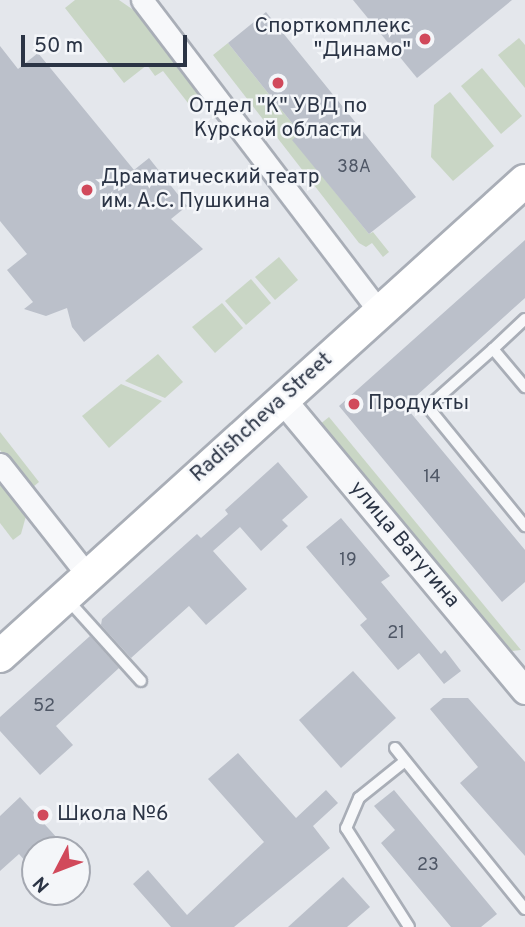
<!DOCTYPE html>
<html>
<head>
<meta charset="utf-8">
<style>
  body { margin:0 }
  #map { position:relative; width:525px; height:927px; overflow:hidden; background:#e4e7ec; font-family:Overpass,sans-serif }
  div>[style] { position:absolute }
  .green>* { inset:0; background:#c9d6c5 }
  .building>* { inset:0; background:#bbc0ca }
  .roads { filter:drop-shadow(2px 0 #a9aeb7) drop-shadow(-2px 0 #a9aeb7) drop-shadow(0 2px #a9aeb7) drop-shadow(0 -2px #a9aeb7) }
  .service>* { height:10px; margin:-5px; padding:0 5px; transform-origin:5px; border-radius:5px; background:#f7f8fa }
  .minor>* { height:21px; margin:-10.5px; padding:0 10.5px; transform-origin:10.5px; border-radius:10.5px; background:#f7f8fa }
  .tertiary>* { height:26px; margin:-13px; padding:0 13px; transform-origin:13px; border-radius:13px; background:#f7f8fa }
  .primary>* { height:32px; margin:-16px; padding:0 16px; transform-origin:16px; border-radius:16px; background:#fff }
  .dots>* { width:19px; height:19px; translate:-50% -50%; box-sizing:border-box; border:4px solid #f4f6f9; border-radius:50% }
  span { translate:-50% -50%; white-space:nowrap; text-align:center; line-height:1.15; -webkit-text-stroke:5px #f4f6f9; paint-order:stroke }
  .number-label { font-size:18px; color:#4f5766 }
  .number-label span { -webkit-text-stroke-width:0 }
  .poi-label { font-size:21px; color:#2b3445 }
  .right { translate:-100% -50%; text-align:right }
  .left { translate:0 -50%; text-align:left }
  .street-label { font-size:21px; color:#2b3445 }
  .north { position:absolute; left:21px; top:836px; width:70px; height:70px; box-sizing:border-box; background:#f4f6f9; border:2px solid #a4a8b1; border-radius:50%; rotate:228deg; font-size:19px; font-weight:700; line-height:28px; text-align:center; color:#2b3445 }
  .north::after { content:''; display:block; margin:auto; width:24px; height:32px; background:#d1495b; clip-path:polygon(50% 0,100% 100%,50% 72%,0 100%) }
  .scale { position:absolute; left:21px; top:35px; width:166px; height:32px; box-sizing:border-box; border:4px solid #2b3445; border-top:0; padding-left:9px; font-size:21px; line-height:24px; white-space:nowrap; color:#2b3445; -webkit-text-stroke:5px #f4f6f9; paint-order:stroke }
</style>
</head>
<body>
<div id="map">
  <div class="green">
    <div style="clip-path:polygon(75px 0,119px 0,145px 18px,201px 92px,200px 102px,194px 98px,188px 103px,163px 71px,155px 76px,147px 65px,124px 83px,65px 8px)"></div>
    <div style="clip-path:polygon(519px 38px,525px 45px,525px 88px,498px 55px)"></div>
    <div style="clip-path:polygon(228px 43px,292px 123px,313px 123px,293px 140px,369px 234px,373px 232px,389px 252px,383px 257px,372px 243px,366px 247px,359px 243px,213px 55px)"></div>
    <div style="clip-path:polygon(482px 68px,522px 116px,501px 134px,461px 86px)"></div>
    <div style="clip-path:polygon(450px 92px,494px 146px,453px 181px,431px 157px,434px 105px)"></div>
    <div style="clip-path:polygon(279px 257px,298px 280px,275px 300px,255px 277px)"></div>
    <div style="clip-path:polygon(251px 279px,271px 303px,246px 325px,225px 301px)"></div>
    <div style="clip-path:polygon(222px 303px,243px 328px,215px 353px,192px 327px)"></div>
    <div style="clip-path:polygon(158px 354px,183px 382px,165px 398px,125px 381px)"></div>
    <div style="clip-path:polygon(121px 384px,162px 401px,109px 448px,82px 416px)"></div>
    <div style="clip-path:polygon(329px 417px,521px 650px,512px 651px,498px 642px,319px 425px)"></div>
    <div style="clip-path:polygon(0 432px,39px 482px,33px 487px,28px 487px,0 450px)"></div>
    <div style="clip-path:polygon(0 479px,26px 516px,21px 534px,13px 540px,0 523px)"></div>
  </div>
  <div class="building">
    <div style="clip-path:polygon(353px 0,512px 0,417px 78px)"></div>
    <div style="clip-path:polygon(266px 12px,416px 197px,369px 234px,292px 140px,300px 133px,228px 43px)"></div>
    <div style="clip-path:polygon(0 46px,18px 69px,38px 53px,134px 170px,149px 158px,187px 206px,171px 219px,203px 249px,84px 342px,72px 327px,67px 308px,46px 316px,24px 309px,33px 302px,7px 270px,27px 254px,0 221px)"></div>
    <div style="clip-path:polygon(525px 240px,525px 298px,405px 406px,525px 550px,525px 582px,502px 602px,339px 406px)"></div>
    <div style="clip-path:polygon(278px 462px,308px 497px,282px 520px,288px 526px,261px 551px,240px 527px,213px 551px,247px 589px,206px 625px,189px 606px,131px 658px,101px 625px,102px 619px,197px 534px,201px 538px,228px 514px,225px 510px)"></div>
    <div style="clip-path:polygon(341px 518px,390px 576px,381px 582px,441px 654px,445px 650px,461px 671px,444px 684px,419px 653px,398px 670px,360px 625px,367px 619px,306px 547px)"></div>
    <div style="clip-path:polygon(90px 636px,119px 668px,56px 726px,73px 745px,40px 775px,0 731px,0 717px)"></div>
    <div style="clip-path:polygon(353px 671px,396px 718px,341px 768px,299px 720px)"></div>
    <div style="clip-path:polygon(443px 698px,468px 698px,525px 762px,525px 856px,460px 783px,478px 767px,430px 709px)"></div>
    <div style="clip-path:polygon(238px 753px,296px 818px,326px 790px,338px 803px,313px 826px,330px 848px,234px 927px,171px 927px,133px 884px,148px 870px,187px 915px,264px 842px,208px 779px)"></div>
    <div style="clip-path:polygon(394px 790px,497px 914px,481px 927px,451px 927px,381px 843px,395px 830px,374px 806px)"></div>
    <div style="clip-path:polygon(20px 797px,58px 839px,46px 850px,35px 850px,35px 872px,19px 854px,0 871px,0 816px)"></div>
    <div style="clip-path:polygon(343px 877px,370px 907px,347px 927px,288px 927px)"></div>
  </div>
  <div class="roads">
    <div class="service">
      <div style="left:525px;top:319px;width:44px;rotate:136.8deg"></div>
      <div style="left:493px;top:349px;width:50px;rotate:49.9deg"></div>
      <div style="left:493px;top:349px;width:87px;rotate:138.3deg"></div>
      <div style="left:428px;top:407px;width:154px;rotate:50.8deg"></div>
      <div style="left:68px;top:600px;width:109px;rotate:48deg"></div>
      <div style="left:395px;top:748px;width:207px;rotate:51.1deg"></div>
      <div style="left:405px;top:761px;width:59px;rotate:141.2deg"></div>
      <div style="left:359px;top:798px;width:33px;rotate:113deg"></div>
      <div style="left:346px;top:828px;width:117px;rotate:57.5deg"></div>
    </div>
    <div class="minor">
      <div style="left:142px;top:0;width:392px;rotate:52.7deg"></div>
      <div style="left:0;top:464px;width:142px;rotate:51.8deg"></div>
    </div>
    <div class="tertiary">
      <div style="left:282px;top:399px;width:380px;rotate:50.2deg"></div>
    </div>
    <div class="primary">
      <div style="left:0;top:656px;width:708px;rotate:-42.14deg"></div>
    </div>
  </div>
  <div class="dots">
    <div style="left:425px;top:39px;background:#d1495b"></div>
    <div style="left:278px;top:83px;background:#d1495b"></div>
    <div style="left:87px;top:190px;background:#d1495b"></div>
    <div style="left:354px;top:404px;background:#d1495b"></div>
    <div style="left:43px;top:815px;background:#d1495b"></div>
  </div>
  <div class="number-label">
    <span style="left:354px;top:168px">38А</span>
    <span style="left:432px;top:478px">14</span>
    <span style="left:348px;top:561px">19</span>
    <span style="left:396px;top:634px">21</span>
    <span style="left:44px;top:707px">52</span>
    <span style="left:428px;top:866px">23</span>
  </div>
  <div class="poi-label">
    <span class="right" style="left:411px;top:39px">Спорткомплекс<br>"Динамо"</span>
    <span style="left:278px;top:119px">Отдел "К" УВД по<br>Курской области</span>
    <span class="left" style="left:101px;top:190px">Драматический театр<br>им. А.С. Пушкина</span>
    <span class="left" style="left:368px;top:404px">Продукты</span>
    <span class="left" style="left:57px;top:815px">Школа №6</span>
  </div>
  <div class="street-label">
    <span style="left:262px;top:418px;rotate:-42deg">Radishcheva Street</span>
    <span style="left:404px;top:545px;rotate:50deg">улица Ватутина</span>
  </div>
  <div class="north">N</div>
  <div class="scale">50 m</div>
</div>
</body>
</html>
